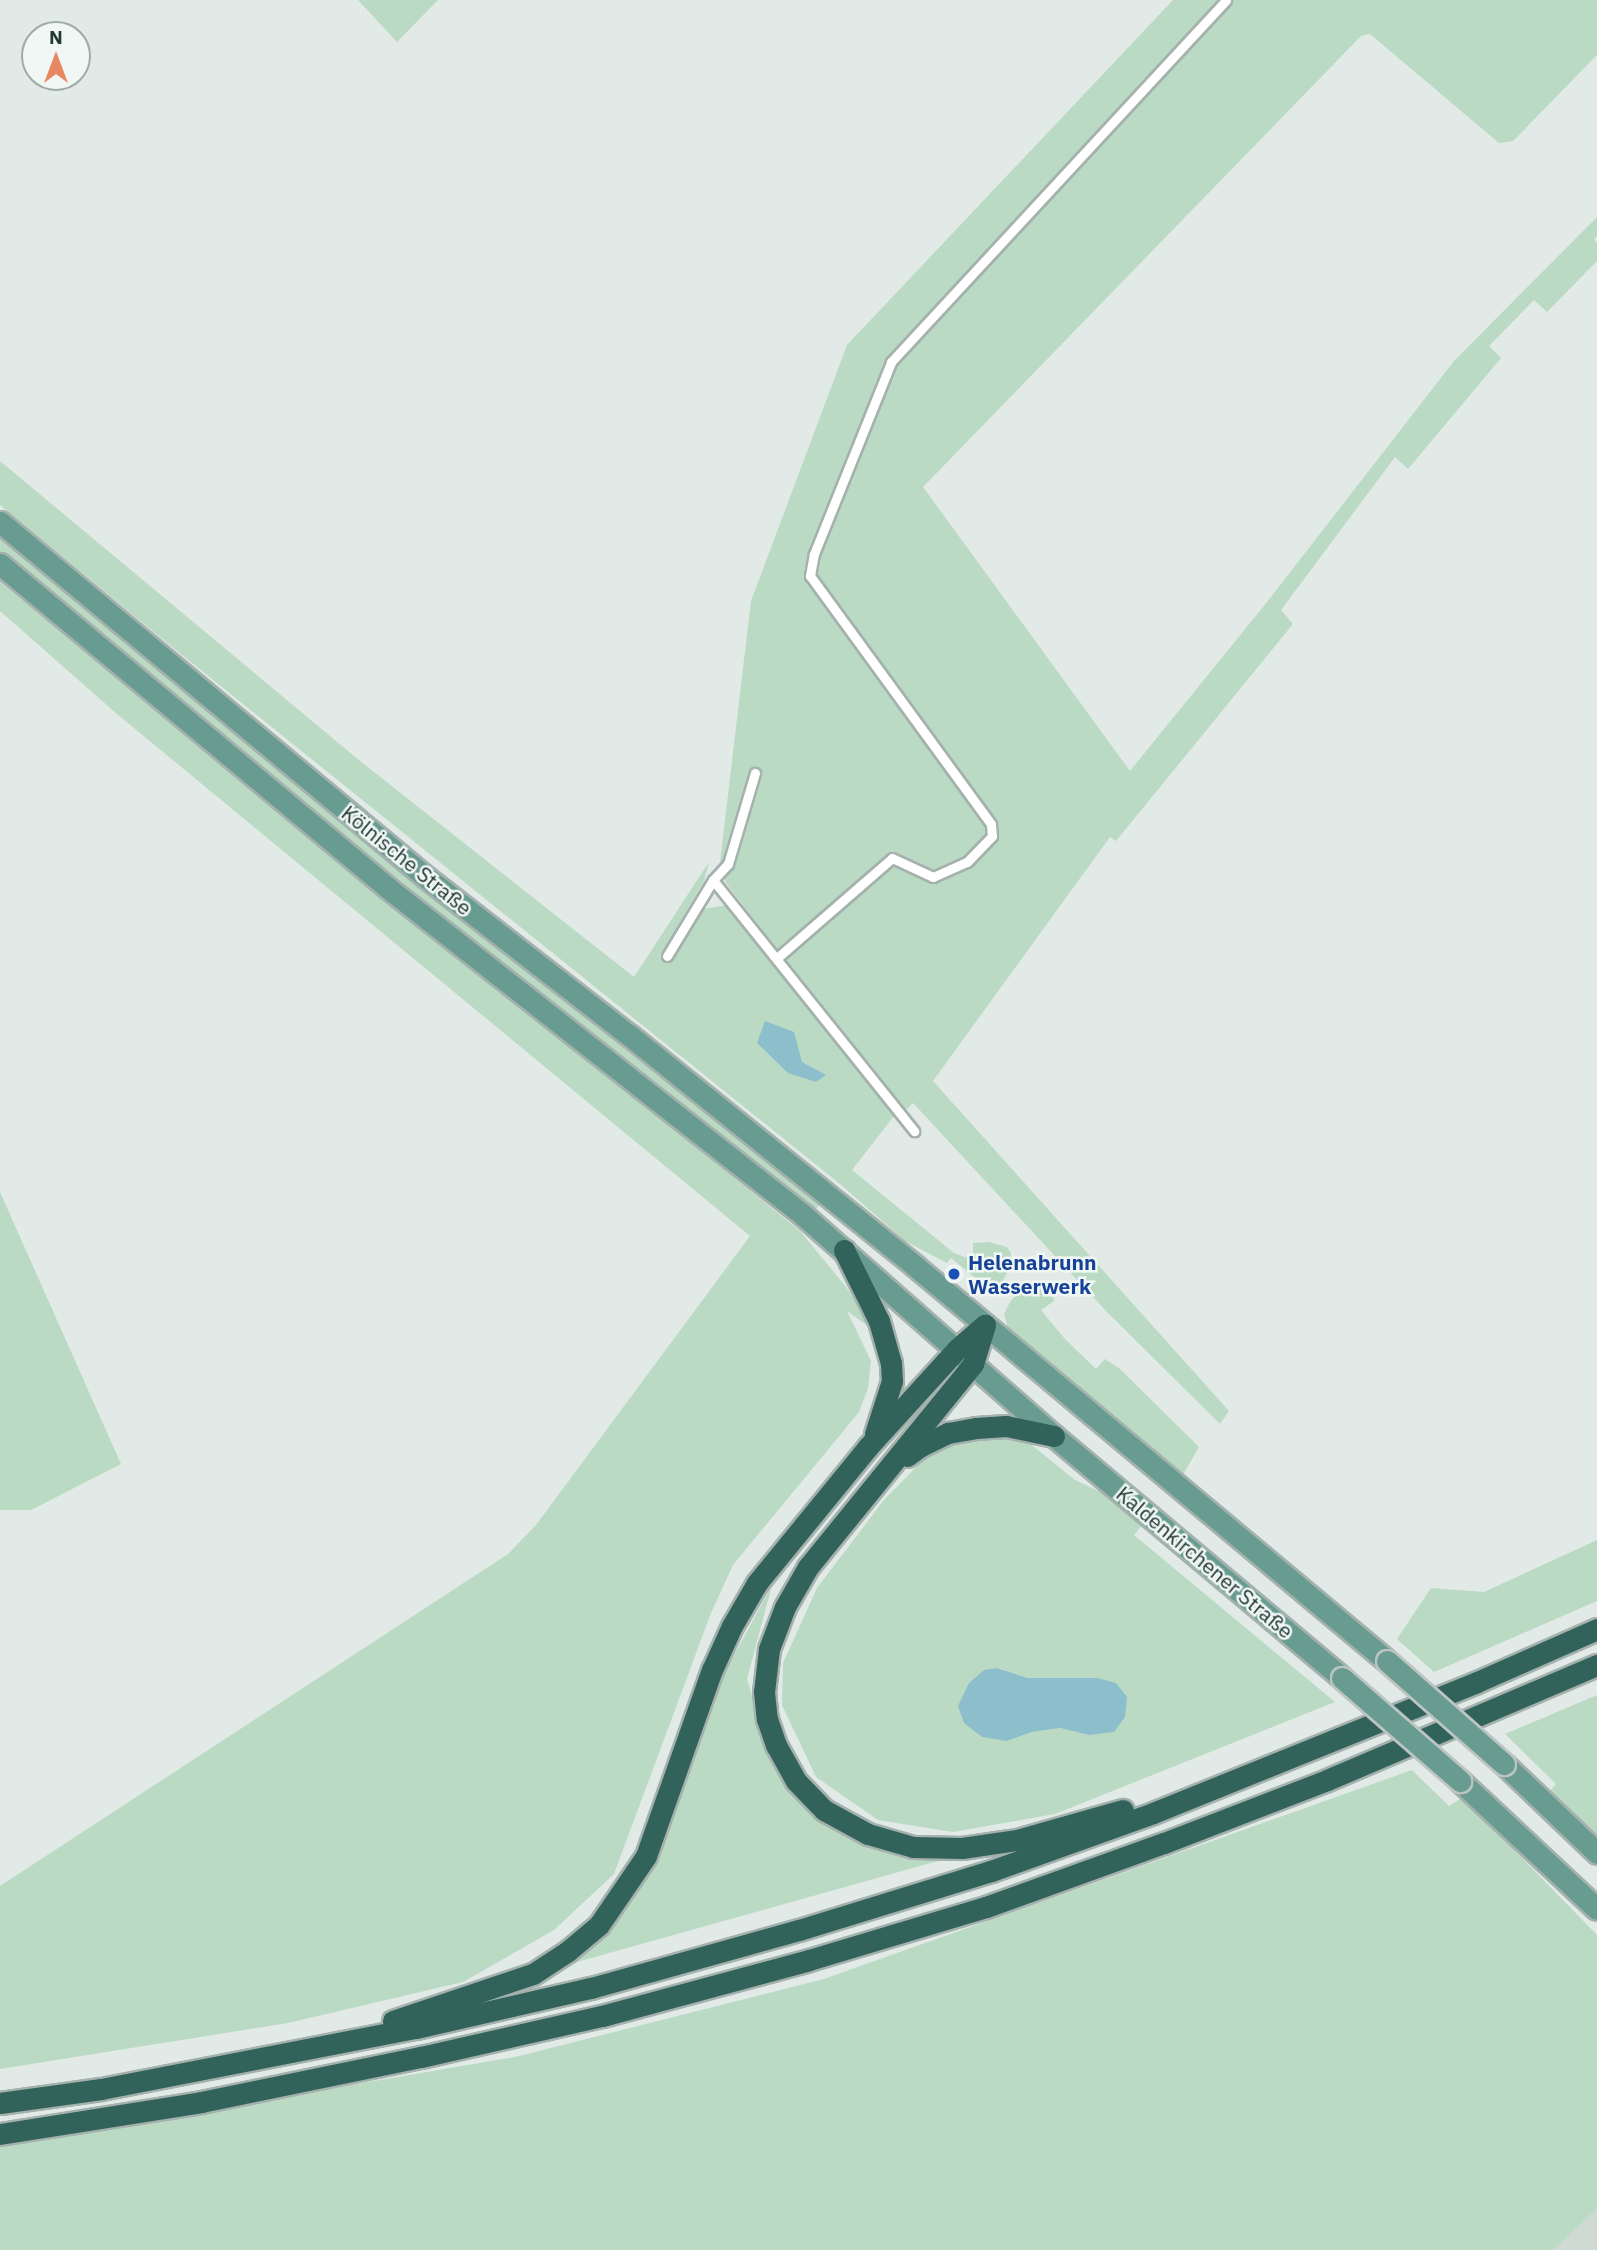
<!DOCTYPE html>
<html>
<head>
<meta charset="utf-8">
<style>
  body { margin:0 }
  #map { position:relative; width:1597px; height:2250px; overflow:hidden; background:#e1eae6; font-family:"IBM Plex Sans",sans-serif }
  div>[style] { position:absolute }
  .built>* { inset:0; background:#cfdad5 }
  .green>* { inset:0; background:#bbdac4 }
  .water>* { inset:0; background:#8cbfcb }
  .roads { filter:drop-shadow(2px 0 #a4b1ad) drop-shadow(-2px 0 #a4b1ad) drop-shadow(0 2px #a4b1ad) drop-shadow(0 -2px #a4b1ad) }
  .lane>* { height:9px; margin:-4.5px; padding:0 4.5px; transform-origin:4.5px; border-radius:4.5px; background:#fff }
  .primary>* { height:21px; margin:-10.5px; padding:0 10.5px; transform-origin:10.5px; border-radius:10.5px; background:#689c91 }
  .highway>* { height:21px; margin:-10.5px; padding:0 10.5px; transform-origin:10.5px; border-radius:10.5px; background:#31635b }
  .bridges { filter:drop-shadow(2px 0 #bdc4c2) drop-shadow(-2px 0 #bdc4c2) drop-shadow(0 2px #bdc4c2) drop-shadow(0 -2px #bdc4c2) }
  .primary-bridge>* { height:21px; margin:-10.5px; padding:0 10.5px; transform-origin:10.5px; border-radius:10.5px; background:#689c91 }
  .dots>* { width:19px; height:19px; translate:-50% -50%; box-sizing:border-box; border:4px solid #f1f7f4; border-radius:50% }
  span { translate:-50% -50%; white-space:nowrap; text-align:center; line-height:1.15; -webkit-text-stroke:5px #f1f7f4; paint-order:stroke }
  .street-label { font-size:21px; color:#223934 }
  .transit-label { font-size:21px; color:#164399; font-weight:700 }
  .left { translate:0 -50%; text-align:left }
  .north { position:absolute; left:21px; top:21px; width:70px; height:70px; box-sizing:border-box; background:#f1f7f4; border:2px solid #9eaba7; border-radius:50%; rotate:0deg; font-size:19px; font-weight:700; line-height:28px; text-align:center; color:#223934 }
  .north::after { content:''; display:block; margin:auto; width:24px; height:32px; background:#e78862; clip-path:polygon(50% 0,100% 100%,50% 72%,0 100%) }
</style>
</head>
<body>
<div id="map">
  <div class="built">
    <div style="clip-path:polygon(1597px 2209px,1597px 2250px,1553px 2250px)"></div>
  </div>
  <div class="green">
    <div style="clip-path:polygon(358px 0,438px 0,397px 42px)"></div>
    <div style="clip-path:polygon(1173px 0,1597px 0,1597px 55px,1513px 141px,1499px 143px,1370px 34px,1361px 36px,923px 487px,1130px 771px,1267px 602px,1454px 361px,1597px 217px,1597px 236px,1594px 239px,1597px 243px,1597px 261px,1547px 312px,1534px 300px,1489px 346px,1501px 358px,1408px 469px,1395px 457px,1281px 610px,1293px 624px,1116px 841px,1110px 837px,933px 1081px,1229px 1411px,1220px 1424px,1106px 1311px,913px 1103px,903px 1113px,726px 883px,720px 862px,751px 601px,847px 345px)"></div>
    <div style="clip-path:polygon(0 461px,360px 761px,634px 977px,709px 862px,704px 881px,660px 956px,670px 962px,701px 909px,729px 905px,894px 1116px,852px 1170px,954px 1253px,973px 1260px,973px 1243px,989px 1242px,1007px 1247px,1011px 1253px,1010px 1266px,1001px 1285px,994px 1293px,951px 1258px,947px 1263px,905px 1241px,840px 1184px,161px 638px,0 505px)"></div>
    <div style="clip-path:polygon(0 539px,454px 913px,820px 1204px,813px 1213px,376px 861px,0 552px)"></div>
    <div style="clip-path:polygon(0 582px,800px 1231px,846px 1287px,875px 1331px,847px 1311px,871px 1361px,868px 1388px,859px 1412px,733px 1565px,711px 1613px,614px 1874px,554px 1930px,463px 1982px,288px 2023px,0 2069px,0 1886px,508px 1554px,536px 1525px,750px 1236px,117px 714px,0 611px)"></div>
    <div style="clip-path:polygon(0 1192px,121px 1464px,31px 1510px,0 1510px)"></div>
    <div style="clip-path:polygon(1035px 1283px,1047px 1285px,1051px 1290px,1054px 1301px,1041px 1310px,1065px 1339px,1096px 1369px,1105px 1359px,1120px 1369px,1199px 1447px,1183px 1475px,1008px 1328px,1004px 1314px,1009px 1304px,1016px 1294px)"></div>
    <div style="clip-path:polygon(evenodd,1018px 1434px,1075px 1480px,1109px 1496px,1142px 1525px,1134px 1535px,1335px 1702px,1055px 1814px,953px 1832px,878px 1820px,816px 1777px,782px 1705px,783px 1663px,817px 1588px,884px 1500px,922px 1461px,952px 1442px,968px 1436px,1018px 1434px,998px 1668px,1028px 1678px,1060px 1679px,1089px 1735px,1060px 1728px,1032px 1732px,1007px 1741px,998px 1668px)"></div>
    <div style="clip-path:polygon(1597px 1540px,1597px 1601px,1434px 1672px,1397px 1639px,1431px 1588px,1484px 1592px)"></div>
    <div style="clip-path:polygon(772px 1585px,747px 1679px,768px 1749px,791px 1789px,864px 1846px,938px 1861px,577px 1962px,648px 1874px,724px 1674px)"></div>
    <div style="clip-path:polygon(1597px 1695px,1597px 1838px,1550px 1791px,1556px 1784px,1505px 1734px)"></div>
    <div style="clip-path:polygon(1412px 1770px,1449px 1806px,1460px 1799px,1487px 1822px,1597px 1935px,1597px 2209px,1553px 2250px,0 2250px,0 2145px,515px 2057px,824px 1979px)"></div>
  </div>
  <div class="water">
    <div style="clip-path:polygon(765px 1021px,794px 1032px,802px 1062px,826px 1075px,816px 1082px,788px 1073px,757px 1043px)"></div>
    <div style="clip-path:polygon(997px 1668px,1028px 1678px,1097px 1678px,1116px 1683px,1127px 1697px,1125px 1717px,1114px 1732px,1089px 1735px,1060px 1728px,1032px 1732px,1007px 1741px,982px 1737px,964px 1723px,958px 1706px,969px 1683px,984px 1670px)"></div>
  </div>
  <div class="roads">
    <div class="lane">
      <div style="left:713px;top:880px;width:322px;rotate:51.3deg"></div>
      <div style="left:667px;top:956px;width:89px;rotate:-58.8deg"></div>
      <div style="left:713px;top:880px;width:22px;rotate:-47deg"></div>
      <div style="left:728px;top:864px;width:95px;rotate:-73.5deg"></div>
      <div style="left:777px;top:958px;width:152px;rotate:-41deg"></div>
      <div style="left:892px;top:858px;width:45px;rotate:24.9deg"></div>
      <div style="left:933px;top:877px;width:37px;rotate:-24deg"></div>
      <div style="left:967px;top:862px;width:36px;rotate:-46deg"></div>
      <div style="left:992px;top:836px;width:12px;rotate:-95deg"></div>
      <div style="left:991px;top:824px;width:307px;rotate:-126.1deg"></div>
      <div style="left:810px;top:576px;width:22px;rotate:-80deg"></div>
      <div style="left:814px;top:554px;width:207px;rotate:-68.1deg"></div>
      <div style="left:891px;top:362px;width:493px;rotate:-47.2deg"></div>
    </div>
    <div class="primary">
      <div style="left:0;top:522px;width:556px;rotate:39.82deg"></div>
      <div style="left:427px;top:878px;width:256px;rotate:37.9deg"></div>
      <div style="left:629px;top:1035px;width:368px;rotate:38.9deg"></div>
      <div style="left:915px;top:1266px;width:615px;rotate:39.92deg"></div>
      <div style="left:0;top:564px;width:505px;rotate:39.86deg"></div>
      <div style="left:388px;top:888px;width:527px;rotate:38.22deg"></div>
      <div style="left:802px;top:1214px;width:336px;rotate:41.4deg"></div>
      <div style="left:1054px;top:1436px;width:376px;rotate:40deg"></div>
      <div style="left:1504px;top:1764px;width:129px;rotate:43.7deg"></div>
      <div style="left:1460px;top:1781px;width:187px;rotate:43.1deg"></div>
    </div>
    <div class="highway">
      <div style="left:844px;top:1250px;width:79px;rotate:63.8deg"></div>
      <div style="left:879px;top:1321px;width:44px;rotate:74.1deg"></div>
      <div style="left:891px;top:1363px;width:18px;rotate:87deg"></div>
      <div style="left:892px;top:1381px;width:56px;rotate:107.8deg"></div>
      <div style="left:985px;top:1325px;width:41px;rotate:107.1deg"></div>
      <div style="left:973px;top:1364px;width:262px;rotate:129.1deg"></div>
      <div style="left:808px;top:1567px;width:46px;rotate:119.9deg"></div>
      <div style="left:785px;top:1607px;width:45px;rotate:110.9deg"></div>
      <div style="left:769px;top:1649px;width:43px;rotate:96.6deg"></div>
      <div style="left:764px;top:1692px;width:27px;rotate:84deg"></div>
      <div style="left:767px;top:1719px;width:28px;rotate:71deg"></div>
      <div style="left:776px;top:1745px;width:41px;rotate:60.9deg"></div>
      <div style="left:796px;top:1781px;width:40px;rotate:46deg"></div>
      <div style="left:824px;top:1810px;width:50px;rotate:28.6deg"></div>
      <div style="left:868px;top:1834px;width:47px;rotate:16.1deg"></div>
      <div style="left:913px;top:1847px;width:49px;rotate:1.2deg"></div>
      <div style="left:962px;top:1848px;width:56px;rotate:-8.3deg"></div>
      <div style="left:1017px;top:1840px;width:110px;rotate:-15.8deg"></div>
      <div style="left:907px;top:1456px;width:17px;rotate:-36deg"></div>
      <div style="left:921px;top:1446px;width:30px;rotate:-26deg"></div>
      <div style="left:948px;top:1433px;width:28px;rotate:-10deg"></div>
      <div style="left:976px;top:1428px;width:30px;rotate:-4deg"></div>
      <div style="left:1006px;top:1426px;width:49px;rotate:11.8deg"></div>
      <div style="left:393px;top:2021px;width:148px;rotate:-18.6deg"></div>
      <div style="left:533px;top:1974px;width:42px;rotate:-33.3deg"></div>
      <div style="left:568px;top:1951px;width:40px;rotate:-40deg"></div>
      <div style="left:599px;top:1925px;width:83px;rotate:-55.7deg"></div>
      <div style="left:646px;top:1856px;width:197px;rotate:-70.5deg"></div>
      <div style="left:712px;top:1670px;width:48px;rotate:-65.6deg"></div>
      <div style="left:732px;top:1626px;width:50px;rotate:-59.8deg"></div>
      <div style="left:757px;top:1583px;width:174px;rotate:-50.8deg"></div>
      <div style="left:867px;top:1448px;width:134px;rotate:-47.7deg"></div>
      <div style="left:957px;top:1349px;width:37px;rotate:-41deg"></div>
      <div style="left:0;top:2103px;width:102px;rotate:-7.9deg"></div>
      <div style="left:101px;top:2089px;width:321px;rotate:-11deg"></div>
      <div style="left:416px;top:2028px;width:180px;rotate:-12.9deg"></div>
      <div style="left:591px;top:1988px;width:216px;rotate:-15.6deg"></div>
      <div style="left:799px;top:1930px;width:201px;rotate:-17.1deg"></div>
      <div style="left:991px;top:1871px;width:172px;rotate:-19.7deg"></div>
      <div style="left:1153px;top:1813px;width:349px;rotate:-22deg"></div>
      <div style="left:1477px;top:1682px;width:131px;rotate:-23.8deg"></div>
      <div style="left:0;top:2134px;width:204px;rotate:-9deg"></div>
      <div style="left:201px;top:2102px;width:225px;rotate:-11.6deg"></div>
      <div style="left:421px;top:2057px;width:186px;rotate:-12.8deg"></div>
      <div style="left:602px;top:2016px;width:214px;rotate:-15.1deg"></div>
      <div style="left:809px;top:1960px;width:185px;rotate:-16.7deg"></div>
      <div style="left:986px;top:1907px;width:189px;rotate:-19.8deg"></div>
      <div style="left:1164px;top:1843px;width:175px;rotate:-21.1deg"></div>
      <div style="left:1327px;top:1780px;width:293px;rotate:-23.1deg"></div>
    </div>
  </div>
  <div class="bridges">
    <div class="primary-bridge">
      <div style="left:1387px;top:1661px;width:156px;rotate:41.4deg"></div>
      <div style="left:1342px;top:1678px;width:157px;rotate:41.1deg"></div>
    </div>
  </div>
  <div class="dots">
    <div style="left:954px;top:1274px;background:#1a4fb4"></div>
  </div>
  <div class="street-label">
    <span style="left:407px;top:860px;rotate:39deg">Kölnische Straße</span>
    <span style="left:1205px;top:1562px;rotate:40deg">Kaldenkirchener Straße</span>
  </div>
  <div class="transit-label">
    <span class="left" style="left:968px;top:1274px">Helenabrunn<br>Wasserwerk</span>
  </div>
  <div class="north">N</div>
</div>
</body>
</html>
